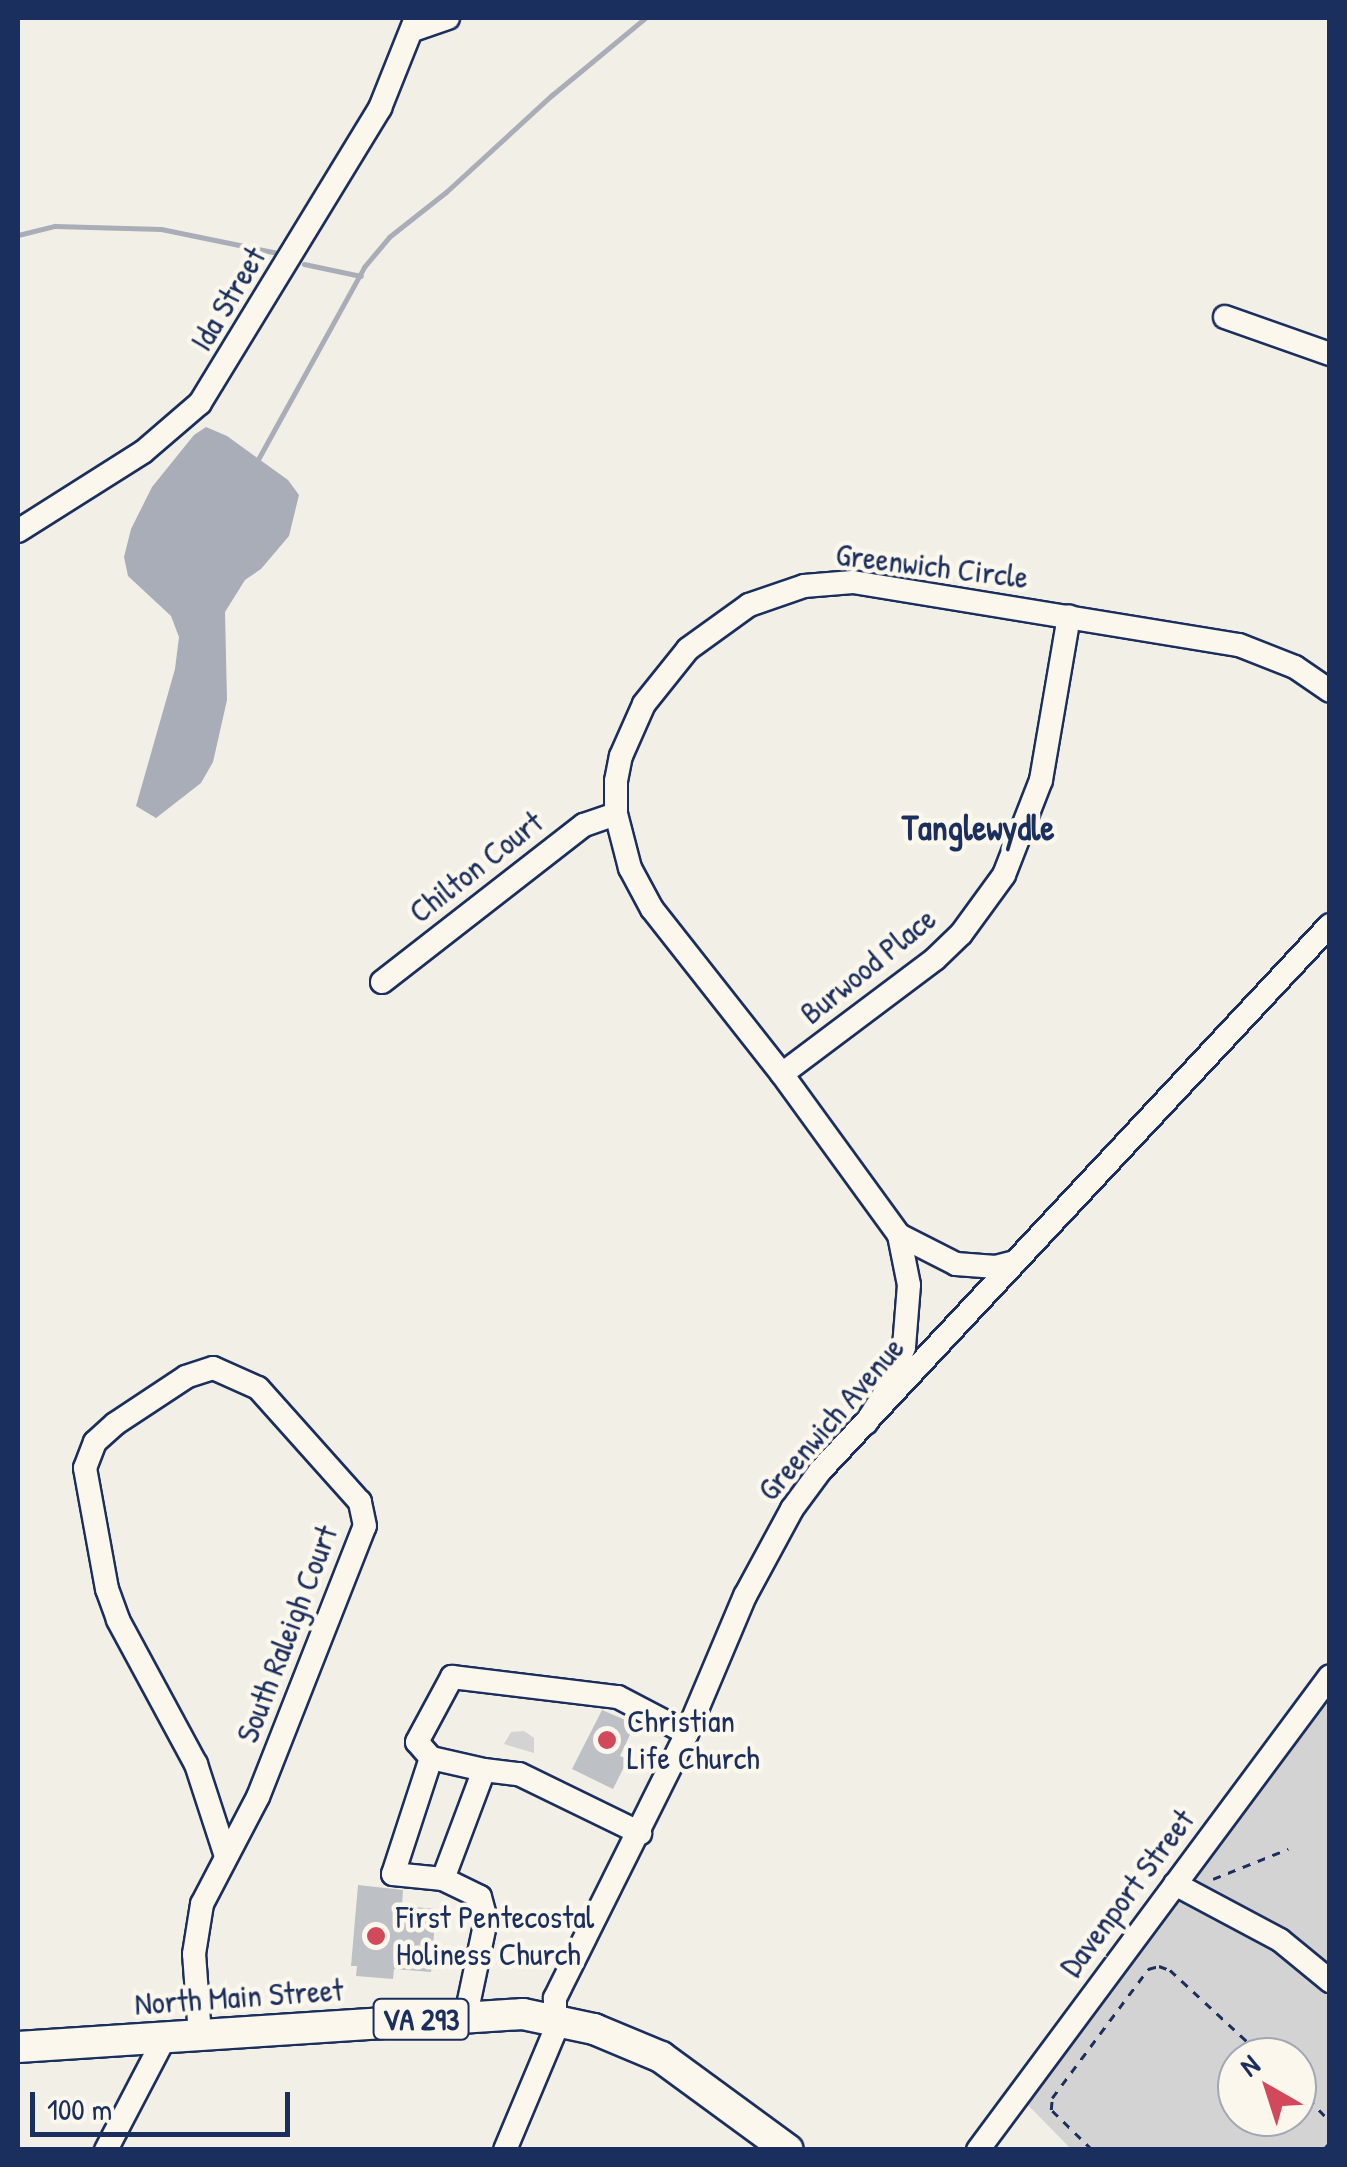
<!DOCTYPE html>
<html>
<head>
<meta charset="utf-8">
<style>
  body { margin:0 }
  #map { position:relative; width:1347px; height:2167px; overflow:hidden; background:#f2efe6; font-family:"Patrick Hand",sans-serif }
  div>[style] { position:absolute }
  .green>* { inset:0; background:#d2d3d2 }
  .water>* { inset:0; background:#a9adb7 }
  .stream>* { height:5px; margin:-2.5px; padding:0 2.5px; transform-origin:2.5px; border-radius:2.5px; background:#a9adb7 }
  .building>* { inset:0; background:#bdc0c4 }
  .path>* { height:2.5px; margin-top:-1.25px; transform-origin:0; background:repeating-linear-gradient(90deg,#1b2f5e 0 8px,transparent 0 16px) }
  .roads { filter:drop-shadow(2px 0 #1b2f5e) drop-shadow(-2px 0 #1b2f5e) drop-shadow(0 2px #1b2f5e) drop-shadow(0 -2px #1b2f5e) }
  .minor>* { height:22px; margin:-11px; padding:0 11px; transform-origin:11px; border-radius:11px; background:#fbf7ec }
  .major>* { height:30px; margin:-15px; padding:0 15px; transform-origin:15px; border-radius:15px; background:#fbf7ec }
  .dots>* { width:28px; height:28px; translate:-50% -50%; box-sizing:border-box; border:5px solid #fbf7ec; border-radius:50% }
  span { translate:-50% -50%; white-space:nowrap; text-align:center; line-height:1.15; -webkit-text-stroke:9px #fbf7ec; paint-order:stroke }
  .shield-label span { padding:2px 8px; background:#fbf7ec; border:2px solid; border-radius:8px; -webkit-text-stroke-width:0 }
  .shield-label { font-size:30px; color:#1b2f5e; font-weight:700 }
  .street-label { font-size:32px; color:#1b2f5e }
  .poi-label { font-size:32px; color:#1b2f5e }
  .left { translate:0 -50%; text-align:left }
  .neighbourhood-label { font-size:35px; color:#1b2f5e; font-weight:700 }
  .frame { position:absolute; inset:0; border:20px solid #1b2f5e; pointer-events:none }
  .north { position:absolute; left:1217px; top:2037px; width:100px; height:100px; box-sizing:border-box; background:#fbf7ec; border:2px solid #a1a7b3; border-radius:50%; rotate:321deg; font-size:28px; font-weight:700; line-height:40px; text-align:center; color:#1b2f5e }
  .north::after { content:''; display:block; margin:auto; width:35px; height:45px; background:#d1495b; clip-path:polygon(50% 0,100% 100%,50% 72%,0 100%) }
  .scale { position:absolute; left:30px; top:2092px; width:260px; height:45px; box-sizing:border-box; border:5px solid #1b2f5e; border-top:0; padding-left:12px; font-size:30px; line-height:35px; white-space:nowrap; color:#1b2f5e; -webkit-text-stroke:8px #fbf7ec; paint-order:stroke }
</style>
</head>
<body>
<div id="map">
  <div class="green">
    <div style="clip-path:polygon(evenodd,1329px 1695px,1329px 2149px,1071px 2149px,1027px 2104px,1329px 1695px,1237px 2057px,1297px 2057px,1297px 2117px,1237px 2117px,1237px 2057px)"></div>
    <div style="clip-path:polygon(524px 1731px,534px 1738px,534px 1753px,504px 1744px,511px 1732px)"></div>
  </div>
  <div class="water">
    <div style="clip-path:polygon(206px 427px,227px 436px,288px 480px,299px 495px,289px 536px,261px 569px,245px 580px,225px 612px,227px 700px,213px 762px,201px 783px,156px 818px,136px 806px,175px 669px,179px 637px,171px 616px,128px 576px,124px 557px,131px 529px,152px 487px,194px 435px)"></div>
  </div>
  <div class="stream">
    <div style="left:18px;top:235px;width:38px;rotate:-14deg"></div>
    <div style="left:55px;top:226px;width:106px;rotate:1.6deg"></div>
    <div style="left:161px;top:229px;width:119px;rotate:11.6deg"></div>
    <div style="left:304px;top:264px;width:58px;rotate:11.9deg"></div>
    <div style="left:256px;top:463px;width:224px;rotate:-61.1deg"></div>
    <div style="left:364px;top:267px;width:39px;rotate:-50deg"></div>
    <div style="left:389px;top:237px;width:73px;rotate:-38.3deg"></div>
    <div style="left:446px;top:192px;width:144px;rotate:-42.5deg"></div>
    <div style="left:552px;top:95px;width:121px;rotate:-39.6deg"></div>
  </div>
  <div class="building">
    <div style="clip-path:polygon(602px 1710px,635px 1724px,620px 1756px,628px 1759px,613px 1789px,572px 1769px)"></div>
    <div style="clip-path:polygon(358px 1885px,403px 1890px,402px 1906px,436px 1909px,431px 1972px,394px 1969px,393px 1979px,356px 1976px,357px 1966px,351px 1966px)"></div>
  </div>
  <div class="path">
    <div style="left:1213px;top:1879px;width:81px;rotate:-21.8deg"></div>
    <div style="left:1297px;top:2087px;width:47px;rotate:45.9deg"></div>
    <div style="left:1092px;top:2150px;width:57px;rotate:-135.7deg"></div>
    <div style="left:1051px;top:2110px;width:12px;rotate:-85deg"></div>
    <div style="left:1052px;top:2098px;width:161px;rotate:-53.3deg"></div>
    <div style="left:1148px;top:1969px;width:11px;rotate:-15deg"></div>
    <div style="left:1159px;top:1966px;width:12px;rotate:20deg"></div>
    <div style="left:1170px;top:1970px;width:128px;rotate:42.8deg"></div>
    <div style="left:1323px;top:2150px;width:11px;rotate:-49deg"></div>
  </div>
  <div class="roads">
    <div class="minor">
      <div style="left:413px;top:30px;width:37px;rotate:-19deg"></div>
      <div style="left:1225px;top:317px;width:111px;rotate:19.4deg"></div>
      <div style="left:18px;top:531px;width:148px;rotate:-32.3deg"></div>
      <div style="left:143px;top:452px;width:75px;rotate:-40.7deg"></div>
      <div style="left:200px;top:403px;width:346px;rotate:-58.6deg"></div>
      <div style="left:380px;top:108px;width:97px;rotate:-68.2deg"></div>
      <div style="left:382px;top:982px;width:256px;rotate:-37.9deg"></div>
      <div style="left:584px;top:825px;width:34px;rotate:-19deg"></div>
      <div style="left:782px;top:1074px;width:191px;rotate:-36.9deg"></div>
      <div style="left:935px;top:959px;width:36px;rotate:-44deg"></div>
      <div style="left:961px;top:934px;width:73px;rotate:-53.9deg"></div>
      <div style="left:1004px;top:875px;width:102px;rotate:-68.7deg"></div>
      <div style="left:1041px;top:780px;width:166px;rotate:-80.3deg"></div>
      <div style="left:899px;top:1235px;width:64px;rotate:27deg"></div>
      <div style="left:956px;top:1264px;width:40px;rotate:4.3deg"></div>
      <div style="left:996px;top:1267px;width:20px;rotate:-15deg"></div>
      <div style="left:866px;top:1423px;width:43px;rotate:-57.4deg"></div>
      <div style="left:889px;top:1387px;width:43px;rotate:-69.4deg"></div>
      <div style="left:904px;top:1347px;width:62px;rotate:-85.4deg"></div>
      <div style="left:909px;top:1285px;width:51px;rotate:-101.3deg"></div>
      <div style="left:899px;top:1235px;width:199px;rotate:-126deg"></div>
      <div style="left:782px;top:1074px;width:210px;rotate:-128.2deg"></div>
      <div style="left:652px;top:909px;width:47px;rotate:-118.2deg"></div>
      <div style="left:630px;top:868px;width:56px;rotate:-104.5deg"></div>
      <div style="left:616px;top:814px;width:33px;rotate:-90deg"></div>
      <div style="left:616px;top:781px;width:25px;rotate:-79deg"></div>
      <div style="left:621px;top:756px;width:57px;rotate:-66.1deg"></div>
      <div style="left:644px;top:704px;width:70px;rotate:-51.3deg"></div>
      <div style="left:688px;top:649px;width:75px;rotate:-35.8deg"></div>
      <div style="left:749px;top:605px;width:58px;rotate:-19.1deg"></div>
      <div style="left:804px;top:586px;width:49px;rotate:-4.7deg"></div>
      <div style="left:853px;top:582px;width:391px;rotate:9.3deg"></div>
      <div style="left:1239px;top:645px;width:60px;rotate:21.4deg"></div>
      <div style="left:1295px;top:667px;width:42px;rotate:34.4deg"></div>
      <div style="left:431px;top:1758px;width:21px;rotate:-131deg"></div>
      <div style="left:417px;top:1742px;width:74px;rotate:-61.7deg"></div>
      <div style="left:452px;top:1677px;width:167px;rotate:6.9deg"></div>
      <div style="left:618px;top:1697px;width:78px;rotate:27.6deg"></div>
      <div style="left:484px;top:1770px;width:35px;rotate:7deg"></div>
      <div style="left:519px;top:1774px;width:135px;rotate:26deg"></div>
      <div style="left:443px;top:1879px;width:116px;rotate:-69.4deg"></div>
      <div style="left:484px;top:1770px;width:54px;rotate:-167.2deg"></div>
      <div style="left:431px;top:1758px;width:122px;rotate:108.1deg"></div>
      <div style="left:393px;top:1874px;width:50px;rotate:5.7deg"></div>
      <div style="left:443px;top:1879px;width:41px;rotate:25.9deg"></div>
      <div style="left:480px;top:1897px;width:24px;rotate:75deg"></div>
      <div style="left:486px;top:1920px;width:97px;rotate:101.9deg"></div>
      <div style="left:1175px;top:1884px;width:119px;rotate:28.1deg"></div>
      <div style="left:1280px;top:1940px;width:65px;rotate:39.4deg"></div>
      <div style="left:200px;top:2035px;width:81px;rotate:-94.2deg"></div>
      <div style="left:194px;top:1954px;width:51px;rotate:-80.9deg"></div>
      <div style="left:202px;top:1904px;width:121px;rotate:-62.4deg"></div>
      <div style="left:258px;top:1797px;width:291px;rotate:-68.5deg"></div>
      <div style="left:365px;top:1526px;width:25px;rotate:-102deg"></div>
      <div style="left:360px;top:1502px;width:153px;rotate:-131.8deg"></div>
      <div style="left:258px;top:1388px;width:49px;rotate:-156deg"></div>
      <div style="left:213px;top:1368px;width:28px;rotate:162deg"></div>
      <div style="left:186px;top:1377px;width:85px;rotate:146.5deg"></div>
      <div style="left:115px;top:1424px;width:27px;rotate:138deg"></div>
      <div style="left:95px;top:1442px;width:28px;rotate:111deg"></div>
      <div style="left:85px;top:1468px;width:123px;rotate:79.7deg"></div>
      <div style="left:107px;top:1589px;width:33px;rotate:70deg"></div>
      <div style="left:118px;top:1620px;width:164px;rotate:61.6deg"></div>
      <div style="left:196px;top:1764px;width:94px;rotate:72deg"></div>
      <div style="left:106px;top:2150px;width:127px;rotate:-62.4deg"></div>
      <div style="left:505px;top:2150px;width:129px;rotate:-67.2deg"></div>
      <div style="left:555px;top:2031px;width:33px;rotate:-90deg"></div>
      <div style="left:555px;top:1998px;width:296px;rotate:-63.5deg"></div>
      <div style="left:687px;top:1733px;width:149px;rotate:-67.1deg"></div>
      <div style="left:745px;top:1596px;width:99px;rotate:-61.6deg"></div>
      <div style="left:792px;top:1509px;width:47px;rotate:-53.6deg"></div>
      <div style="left:820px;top:1471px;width:747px;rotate:-46.95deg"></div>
      <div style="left:978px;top:2150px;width:590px;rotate:-53.4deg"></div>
    </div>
    <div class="major">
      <div style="left:18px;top:2047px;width:506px;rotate:-3.74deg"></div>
      <div style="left:523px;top:2014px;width:73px;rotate:11.9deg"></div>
      <div style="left:594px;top:2029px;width:73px;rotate:22.7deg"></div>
      <div style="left:661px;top:2057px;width:157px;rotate:36.2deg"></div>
    </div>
  </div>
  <div class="dots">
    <div style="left:607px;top:1740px;background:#d1495b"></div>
    <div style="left:376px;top:1936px;background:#d1495b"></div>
  </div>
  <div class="shield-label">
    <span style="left:421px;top:2019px">VA 293</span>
  </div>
  <div class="street-label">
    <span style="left:228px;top:299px;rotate:-59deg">Ida Street</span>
    <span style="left:932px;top:566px;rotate:7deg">Greenwich Circle</span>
    <span style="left:476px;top:867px;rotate:-38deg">Chilton Court</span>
    <span style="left:868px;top:966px;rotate:-39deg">Burwood Place</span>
    <span style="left:831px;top:1419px;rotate:-49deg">Greenwich Avenue</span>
    <span style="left:287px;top:1634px;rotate:-69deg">South Raleigh Court</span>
    <span style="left:1127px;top:1893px;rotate:-53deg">Davenport Street</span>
    <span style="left:239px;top:1997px;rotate:-4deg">North Main Street</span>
  </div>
  <div class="poi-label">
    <span class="left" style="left:627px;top:1740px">Christian<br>Life Church</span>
    <span class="left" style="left:396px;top:1936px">First Pentecostal<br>Holiness Church</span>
  </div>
  <div class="neighbourhood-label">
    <span style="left:978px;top:828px">Tanglewydle</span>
  </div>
  <div class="frame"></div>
  <div class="north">N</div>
  <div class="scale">100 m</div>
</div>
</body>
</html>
